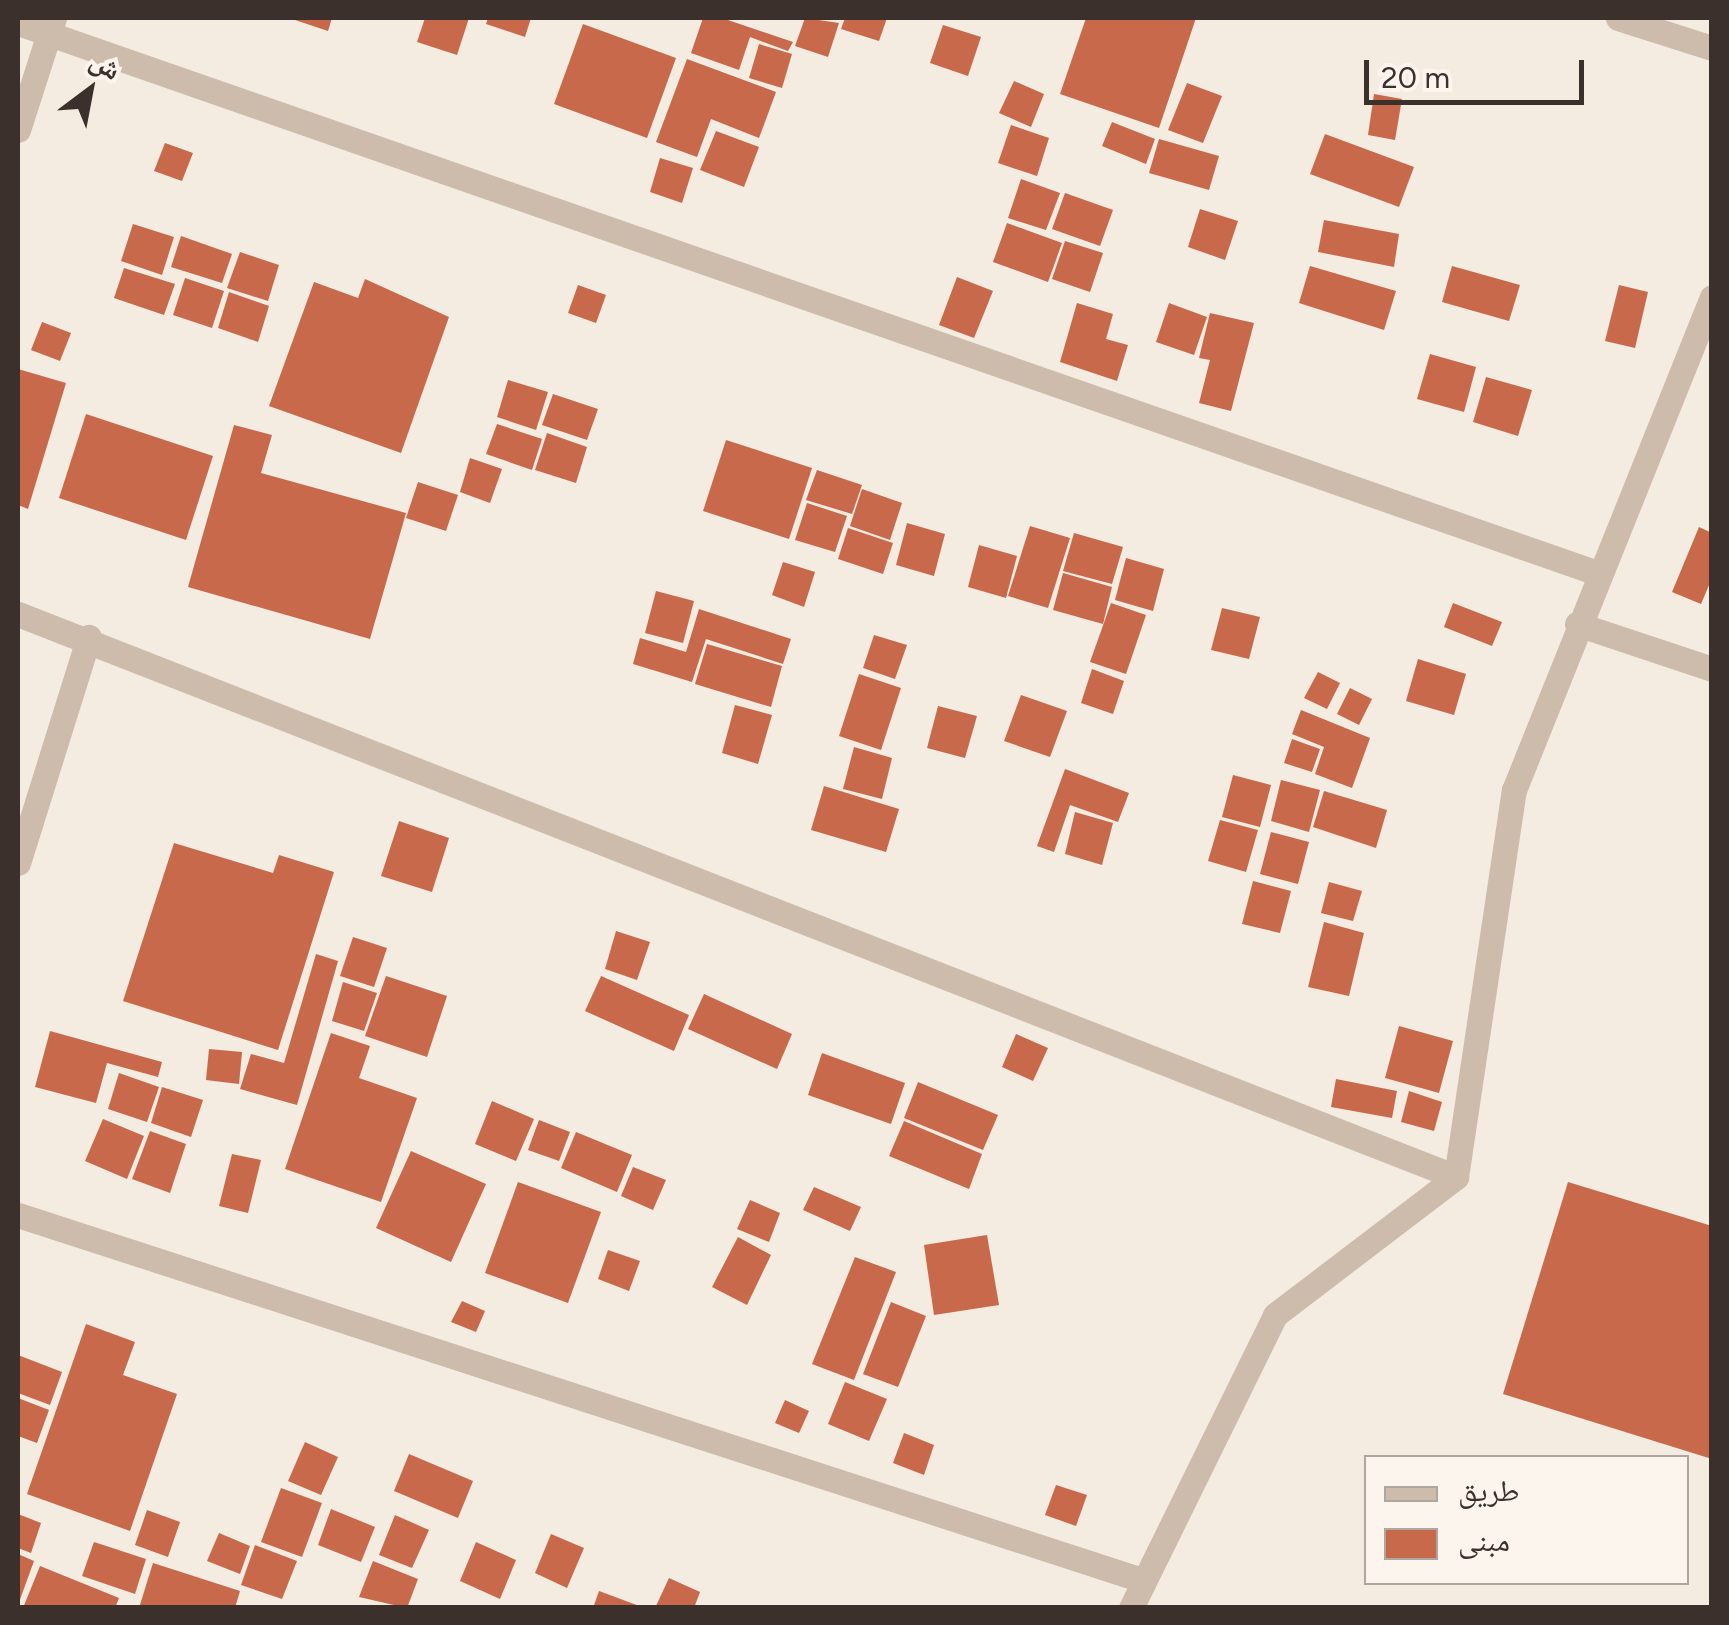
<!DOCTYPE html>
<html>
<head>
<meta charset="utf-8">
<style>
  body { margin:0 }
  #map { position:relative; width:1729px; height:1625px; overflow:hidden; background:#f4ebe1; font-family:Figtree,"Noto Naskh Arabic",sans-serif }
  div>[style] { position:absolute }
  .building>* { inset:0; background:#c8694b }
  .minor>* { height:25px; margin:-12.5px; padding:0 12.5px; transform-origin:12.5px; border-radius:12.5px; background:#cdbbac }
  span { translate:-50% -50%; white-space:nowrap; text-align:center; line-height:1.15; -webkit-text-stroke:8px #fbf5ee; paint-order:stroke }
  .frame { position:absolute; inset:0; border:20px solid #3b302b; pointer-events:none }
  .legend { position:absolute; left:1364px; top:1455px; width:325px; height:130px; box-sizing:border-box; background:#fbf5ee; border:2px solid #aea6a0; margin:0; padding:12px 18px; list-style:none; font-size:30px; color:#3b302b }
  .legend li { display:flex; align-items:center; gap:20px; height:50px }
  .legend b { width:50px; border:2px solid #aea6a0 }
  .north { position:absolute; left:40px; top:40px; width:100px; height:100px; -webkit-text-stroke:8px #fbf5ee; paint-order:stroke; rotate:32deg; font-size:28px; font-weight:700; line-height:40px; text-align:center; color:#3b302b }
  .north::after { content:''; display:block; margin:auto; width:35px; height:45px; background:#3b302b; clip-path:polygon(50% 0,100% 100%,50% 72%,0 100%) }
  .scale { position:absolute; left:1364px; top:60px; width:220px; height:45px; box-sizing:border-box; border:5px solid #3b302b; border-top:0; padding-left:12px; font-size:30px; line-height:35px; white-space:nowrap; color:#3b302b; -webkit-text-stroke:8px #fbf5ee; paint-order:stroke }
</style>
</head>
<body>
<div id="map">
  <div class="building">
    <div style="clip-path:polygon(289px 18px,332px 18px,328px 31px)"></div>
    <div style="clip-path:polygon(425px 18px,469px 18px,457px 55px,417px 42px)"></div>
    <div style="clip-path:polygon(488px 18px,531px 18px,525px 37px,486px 24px)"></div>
    <div style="clip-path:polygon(703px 18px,722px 18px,793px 42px,788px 51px,750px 37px,739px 70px,691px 53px)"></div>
    <div style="clip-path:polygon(805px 18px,839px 23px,828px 57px,795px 46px)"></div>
    <div style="clip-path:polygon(845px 18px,887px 18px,879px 41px,841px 29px)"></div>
    <div style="clip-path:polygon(1086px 18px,1196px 18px,1159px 128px,1060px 94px)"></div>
    <div style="clip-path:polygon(583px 24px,676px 58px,647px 138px,554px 104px)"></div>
    <div style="clip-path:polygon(943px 25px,981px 37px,968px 76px,930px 63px)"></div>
    <div style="clip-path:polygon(759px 44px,792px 54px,782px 88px,749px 78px)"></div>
    <div style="clip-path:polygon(687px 59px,776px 92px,759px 138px,711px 119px,697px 157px,656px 142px)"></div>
    <div style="clip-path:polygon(1014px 81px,1044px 94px,1031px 127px,999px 113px)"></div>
    <div style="clip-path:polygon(1187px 83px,1222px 96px,1203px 143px,1168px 130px)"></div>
    <div style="clip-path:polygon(1374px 94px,1402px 99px,1395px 140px,1368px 135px)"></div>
    <div style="clip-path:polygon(1112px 122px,1155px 139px,1146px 164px,1102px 146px)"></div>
    <div style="clip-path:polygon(1011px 125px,1049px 138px,1037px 176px,998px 163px)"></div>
    <div style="clip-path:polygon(716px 131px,759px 147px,744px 187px,700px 170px)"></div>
    <div style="clip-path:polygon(1325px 134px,1414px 167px,1399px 207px,1310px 174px)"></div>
    <div style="clip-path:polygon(1159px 139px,1219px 156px,1209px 190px,1149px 173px)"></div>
    <div style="clip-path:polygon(165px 143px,193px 153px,182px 181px,154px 171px)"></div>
    <div style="clip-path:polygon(660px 158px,693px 168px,682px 203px,650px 192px)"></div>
    <div style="clip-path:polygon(1021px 179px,1060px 193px,1046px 230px,1008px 218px)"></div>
    <div style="clip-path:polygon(1065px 193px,1113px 210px,1100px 246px,1052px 229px)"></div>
    <div style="clip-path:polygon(1200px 209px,1238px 221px,1225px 260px,1188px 247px)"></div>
    <div style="clip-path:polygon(1324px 220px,1399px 234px,1394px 267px,1318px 252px)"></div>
    <div style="clip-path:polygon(1007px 223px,1062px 243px,1048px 282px,993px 262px)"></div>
    <div style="clip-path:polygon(133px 224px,174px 237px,162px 275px,121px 261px)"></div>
    <div style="clip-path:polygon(181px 236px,232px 254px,222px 283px,171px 267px)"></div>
    <div style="clip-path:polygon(1065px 241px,1103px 253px,1090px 292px,1052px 279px)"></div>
    <div style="clip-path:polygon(240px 252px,279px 265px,268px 301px,227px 288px)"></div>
    <div style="clip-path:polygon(1310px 266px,1396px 291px,1384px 330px,1299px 303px)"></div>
    <div style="clip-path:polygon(1452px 266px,1520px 285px,1509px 321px,1442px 302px)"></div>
    <div style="clip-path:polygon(124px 268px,175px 284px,164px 315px,114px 298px)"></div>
    <div style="clip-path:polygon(957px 277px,993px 291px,974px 338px,939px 325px)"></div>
    <div style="clip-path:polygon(185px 278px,224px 291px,212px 328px,173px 315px)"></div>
    <div style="clip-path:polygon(365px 279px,449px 317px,401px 453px,269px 406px,314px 282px,358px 298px)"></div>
    <div style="clip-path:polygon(578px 285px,606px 295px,596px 323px,568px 313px)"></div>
    <div style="clip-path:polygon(1619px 285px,1648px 292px,1635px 348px,1605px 341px)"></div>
    <div style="clip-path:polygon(229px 292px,269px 306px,258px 342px,218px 328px)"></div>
    <div style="clip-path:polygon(1077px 303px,1113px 314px,1106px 339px,1128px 345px,1117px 381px,1060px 362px)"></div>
    <div style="clip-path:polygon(1169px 303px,1207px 317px,1194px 355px,1156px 342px)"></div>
    <div style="clip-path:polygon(1210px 313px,1254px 323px,1231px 411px,1199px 403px,1210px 360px,1199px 358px)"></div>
    <div style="clip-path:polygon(42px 322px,71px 333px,60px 361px,31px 350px)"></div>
    <div style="clip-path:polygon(1430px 354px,1476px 367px,1464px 412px,1417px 399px)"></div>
    <div style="clip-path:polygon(18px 369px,66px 383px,28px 509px,18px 505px)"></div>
    <div style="clip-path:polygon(1486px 377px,1532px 390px,1518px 436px,1473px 422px)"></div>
    <div style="clip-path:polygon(508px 380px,548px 392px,536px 430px,497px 417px)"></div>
    <div style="clip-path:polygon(553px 394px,598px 409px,587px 440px,542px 425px)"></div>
    <div style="clip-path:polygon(86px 414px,213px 456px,186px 540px,59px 498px)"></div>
    <div style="clip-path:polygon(497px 424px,542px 439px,532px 470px,486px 454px)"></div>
    <div style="clip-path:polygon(234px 425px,272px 435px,261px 473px,406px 513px,370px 639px,188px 587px)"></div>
    <div style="clip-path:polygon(547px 433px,587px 447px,576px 483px,535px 470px)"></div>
    <div style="clip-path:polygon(726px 440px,812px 468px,789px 539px,703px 511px)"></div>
    <div style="clip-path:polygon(470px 458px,502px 469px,490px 503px,460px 492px)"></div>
    <div style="clip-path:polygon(817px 470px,862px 485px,852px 514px,806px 500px)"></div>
    <div style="clip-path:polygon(418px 482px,458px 495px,446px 531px,406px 518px)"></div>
    <div style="clip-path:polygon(862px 489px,902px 503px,890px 540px,850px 526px)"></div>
    <div style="clip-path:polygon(807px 503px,847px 516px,835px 552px,795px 540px)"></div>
    <div style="clip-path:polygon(907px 523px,945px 534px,934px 576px,896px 565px)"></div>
    <div style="clip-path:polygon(1030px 526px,1070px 538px,1048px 608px,1008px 596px)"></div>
    <div style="clip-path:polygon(1699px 527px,1712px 533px,1712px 578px,1701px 604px,1672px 592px)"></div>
    <div style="clip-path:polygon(848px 528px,893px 543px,883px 574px,838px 559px)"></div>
    <div style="clip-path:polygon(1074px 533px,1123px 547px,1112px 584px,1063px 571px)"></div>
    <div style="clip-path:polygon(979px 545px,1017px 556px,1006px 598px,968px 587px)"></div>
    <div style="clip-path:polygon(1126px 558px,1164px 569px,1153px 611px,1115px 600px)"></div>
    <div style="clip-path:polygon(783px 562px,815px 572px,804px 607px,772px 595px)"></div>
    <div style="clip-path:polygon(1063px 573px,1112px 587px,1103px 624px,1053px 610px)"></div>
    <div style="clip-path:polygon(656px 591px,694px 601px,683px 643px,645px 633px)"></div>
    <div style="clip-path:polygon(1111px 603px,1146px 615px,1126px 674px,1090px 662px)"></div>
    <div style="clip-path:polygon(1453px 603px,1502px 622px,1492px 646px,1444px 627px)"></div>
    <div style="clip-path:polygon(1222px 608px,1260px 617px,1249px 659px,1211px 650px)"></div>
    <div style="clip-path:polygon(699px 609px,791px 639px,783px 664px,706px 639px,692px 682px,633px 664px,640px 638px,686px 652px)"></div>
    <div style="clip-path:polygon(874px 635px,907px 645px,895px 679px,863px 668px)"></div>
    <div style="clip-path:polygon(707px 644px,782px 666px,771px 707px,695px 684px)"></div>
    <div style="clip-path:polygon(1418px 659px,1466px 674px,1454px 715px,1406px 701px)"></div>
    <div style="clip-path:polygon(1092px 669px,1124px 681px,1113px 714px,1081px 703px)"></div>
    <div style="clip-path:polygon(1318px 672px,1340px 683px,1327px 709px,1304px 698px)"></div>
    <div style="clip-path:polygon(859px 674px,901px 688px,881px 750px,839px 736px)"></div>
    <div style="clip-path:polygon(1350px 688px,1372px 699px,1359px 725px,1337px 714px)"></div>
    <div style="clip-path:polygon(1021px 695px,1067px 711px,1050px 757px,1004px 741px)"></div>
    <div style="clip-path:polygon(735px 705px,772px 715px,758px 764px,722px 753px)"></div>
    <div style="clip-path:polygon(938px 706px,977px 716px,965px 758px,927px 748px)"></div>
    <div style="clip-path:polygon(1301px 710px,1370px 738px,1352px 788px,1315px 774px,1324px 747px,1292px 734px)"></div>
    <div style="clip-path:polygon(1292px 739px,1320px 749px,1312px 772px,1284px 763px)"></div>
    <div style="clip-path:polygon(854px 747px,892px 758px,882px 799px,843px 789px)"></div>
    <div style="clip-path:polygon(1065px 769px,1129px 793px,1118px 822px,1070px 805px,1054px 852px,1037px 846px)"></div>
    <div style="clip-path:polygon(1233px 775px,1271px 785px,1260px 827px,1222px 817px)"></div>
    <div style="clip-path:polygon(1281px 780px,1320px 790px,1309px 832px,1271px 821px)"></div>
    <div style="clip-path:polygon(824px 786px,899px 809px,886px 852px,811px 830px)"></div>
    <div style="clip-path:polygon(1324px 791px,1387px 810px,1376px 848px,1313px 827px)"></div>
    <div style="clip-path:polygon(1075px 812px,1113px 823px,1102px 865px,1065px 854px)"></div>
    <div style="clip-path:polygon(1220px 820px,1258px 830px,1246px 872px,1208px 861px)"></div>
    <div style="clip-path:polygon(399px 821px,449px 838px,432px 892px,381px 876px)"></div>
    <div style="clip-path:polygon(1271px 832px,1309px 842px,1298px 884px,1260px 874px)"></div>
    <div style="clip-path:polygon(174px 843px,273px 873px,279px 855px,334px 872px,278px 1050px,123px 1001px)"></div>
    <div style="clip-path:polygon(1253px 881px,1291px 891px,1280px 933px,1242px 924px)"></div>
    <div style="clip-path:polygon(1329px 882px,1362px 891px,1353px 921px,1321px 913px)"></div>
    <div style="clip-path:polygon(1324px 922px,1364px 933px,1349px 996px,1308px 987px)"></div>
    <div style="clip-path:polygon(616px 931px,650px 942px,637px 980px,605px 969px)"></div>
    <div style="clip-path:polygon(353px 937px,387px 948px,374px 987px,340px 976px)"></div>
    <div style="clip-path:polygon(316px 954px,338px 961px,297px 1105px,240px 1089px,251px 1054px,284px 1063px)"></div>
    <div style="clip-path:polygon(386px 976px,447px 996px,427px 1057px,365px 1036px)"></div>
    <div style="clip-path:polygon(601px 976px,689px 1015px,674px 1051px,585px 1011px)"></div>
    <div style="clip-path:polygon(343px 982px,377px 993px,364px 1031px,332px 1021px)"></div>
    <div style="clip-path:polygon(704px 994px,792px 1034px,777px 1069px,688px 1029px)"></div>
    <div style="clip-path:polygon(1399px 1026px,1453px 1041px,1439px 1093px,1385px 1078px)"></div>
    <div style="clip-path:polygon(50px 1031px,162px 1062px,158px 1077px,107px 1063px,96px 1103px,35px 1087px)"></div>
    <div style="clip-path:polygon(331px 1033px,370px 1046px,359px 1078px,417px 1098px,381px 1202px,285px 1169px)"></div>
    <div style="clip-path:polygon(1016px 1034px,1048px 1048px,1033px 1081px,1002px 1067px)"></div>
    <div style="clip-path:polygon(209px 1049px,242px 1052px,239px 1084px,206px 1080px)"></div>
    <div style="clip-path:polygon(822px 1053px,905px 1083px,891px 1124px,808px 1095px)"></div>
    <div style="clip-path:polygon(119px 1073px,159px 1087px,147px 1122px,108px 1109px)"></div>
    <div style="clip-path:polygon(1336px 1079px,1397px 1091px,1392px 1118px,1331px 1107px)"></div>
    <div style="clip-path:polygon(918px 1082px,998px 1115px,983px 1150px,904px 1118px)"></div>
    <div style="clip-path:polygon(162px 1087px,203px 1100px,191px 1137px,151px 1123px)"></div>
    <div style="clip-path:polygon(1409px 1091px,1442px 1102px,1434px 1131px,1401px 1122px)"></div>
    <div style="clip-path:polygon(492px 1101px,534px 1119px,516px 1161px,475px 1144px)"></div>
    <div style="clip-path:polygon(103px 1119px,144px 1136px,127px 1179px,85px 1161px)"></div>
    <div style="clip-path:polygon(539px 1120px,570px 1132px,559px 1161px,528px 1150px)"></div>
    <div style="clip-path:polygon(904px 1121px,982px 1154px,969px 1189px,889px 1156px)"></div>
    <div style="clip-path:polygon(150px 1131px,186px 1144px,170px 1193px,132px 1179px)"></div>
    <div style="clip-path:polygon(576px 1132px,632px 1155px,617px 1192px,561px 1168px)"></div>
    <div style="clip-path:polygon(411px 1151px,486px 1184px,451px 1262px,376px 1228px)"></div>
    <div style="clip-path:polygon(232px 1154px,261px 1160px,248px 1213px,219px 1206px)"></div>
    <div style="clip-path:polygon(633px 1167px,666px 1180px,653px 1210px,621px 1196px)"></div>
    <div style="clip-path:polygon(518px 1182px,601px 1212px,568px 1303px,485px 1273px)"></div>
    <div style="clip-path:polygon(1568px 1182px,1712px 1226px,1712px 1459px,1503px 1394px)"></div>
    <div style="clip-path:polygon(814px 1187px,861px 1207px,850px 1231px,803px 1210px)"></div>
    <div style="clip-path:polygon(750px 1200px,780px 1213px,769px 1242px,737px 1229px)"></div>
    <div style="clip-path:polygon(987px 1235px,999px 1305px,934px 1315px,924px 1245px)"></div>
    <div style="clip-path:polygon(738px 1237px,771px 1255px,747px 1305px,712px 1287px)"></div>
    <div style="clip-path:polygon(608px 1250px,640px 1261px,629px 1291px,598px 1279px)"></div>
    <div style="clip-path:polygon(855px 1257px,896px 1272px,854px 1380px,812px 1364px)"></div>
    <div style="clip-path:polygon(462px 1301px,485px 1311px,476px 1332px,451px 1322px)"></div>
    <div style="clip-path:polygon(891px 1302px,926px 1316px,898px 1387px,863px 1374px)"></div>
    <div style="clip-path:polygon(86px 1324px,135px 1342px,123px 1375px,177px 1394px,130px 1531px,27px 1494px)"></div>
    <div style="clip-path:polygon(18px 1355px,62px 1372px,50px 1405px,18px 1393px)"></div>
    <div style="clip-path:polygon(845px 1382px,887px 1399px,869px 1441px,828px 1424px)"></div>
    <div style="clip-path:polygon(18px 1398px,49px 1410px,37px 1443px,18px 1436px)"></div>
    <div style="clip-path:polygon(785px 1400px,809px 1411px,799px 1433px,775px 1423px)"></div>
    <div style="clip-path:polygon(904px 1433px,934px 1445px,924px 1475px,893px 1463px)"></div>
    <div style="clip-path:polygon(305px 1442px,338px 1457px,321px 1495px,288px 1481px)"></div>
    <div style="clip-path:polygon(409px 1454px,473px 1481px,458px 1518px,394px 1491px)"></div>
    <div style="clip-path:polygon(1056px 1485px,1087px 1495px,1076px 1526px,1045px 1515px)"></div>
    <div style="clip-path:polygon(281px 1488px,322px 1503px,302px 1557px,261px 1542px)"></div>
    <div style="clip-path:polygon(331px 1509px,375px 1527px,361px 1562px,318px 1545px)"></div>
    <div style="clip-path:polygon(147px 1510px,180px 1522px,168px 1557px,135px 1545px)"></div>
    <div style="clip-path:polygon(18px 1514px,41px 1523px,31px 1553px,18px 1548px)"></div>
    <div style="clip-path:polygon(395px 1515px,429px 1530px,412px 1568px,379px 1555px)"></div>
    <div style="clip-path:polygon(219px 1533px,250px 1546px,240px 1574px,207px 1561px)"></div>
    <div style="clip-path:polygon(551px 1534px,584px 1548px,567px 1588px,535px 1573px)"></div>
    <div style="clip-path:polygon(94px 1542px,146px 1559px,135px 1594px,82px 1576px)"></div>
    <div style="clip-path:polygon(476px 1542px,516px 1560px,500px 1599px,460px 1581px)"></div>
    <div style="clip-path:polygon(255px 1545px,297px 1561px,282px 1599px,241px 1585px)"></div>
    <div style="clip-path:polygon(18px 1554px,34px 1561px,18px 1605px)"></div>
    <div style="clip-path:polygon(373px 1561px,418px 1579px,407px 1608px,359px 1597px)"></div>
    <div style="clip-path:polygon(153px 1563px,240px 1591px,235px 1608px,139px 1608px)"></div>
    <div style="clip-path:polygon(40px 1566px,119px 1598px,115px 1608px,23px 1608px)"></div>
    <div style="clip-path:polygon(669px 1578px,700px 1592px,694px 1608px,656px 1606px)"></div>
    <div style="clip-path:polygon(599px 1591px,642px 1607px,642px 1608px,593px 1608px)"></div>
  </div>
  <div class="minor">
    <div style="left:1618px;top:18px;width:99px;rotate:17.7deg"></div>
    <div style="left:18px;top:23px;width:1675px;rotate:19.2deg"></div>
    <div style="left:18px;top:130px;width:118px;rotate:-72.2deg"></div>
    <div style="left:18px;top:614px;width:1544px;rotate:21.38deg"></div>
    <div style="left:1577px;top:624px;width:142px;rotate:18.4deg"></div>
    <div style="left:18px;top:863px;width:237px;rotate:-72.6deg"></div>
    <div style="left:18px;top:1215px;width:1182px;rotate:17.99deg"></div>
    <div style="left:1131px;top:1608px;width:326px;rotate:-63.8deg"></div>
    <div style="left:1275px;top:1315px;width:228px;rotate:-37.3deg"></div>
    <div style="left:1456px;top:1177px;width:391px;rotate:-81.5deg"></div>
    <div style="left:1514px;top:790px;width:531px;rotate:-68.12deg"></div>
  </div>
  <div class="frame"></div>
  <ul class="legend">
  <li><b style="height:12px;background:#cdbbac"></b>طريق</li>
  <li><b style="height:28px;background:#c8694b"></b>مبنى</li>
  </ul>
  <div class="north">ش</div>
  <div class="scale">20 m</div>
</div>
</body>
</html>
